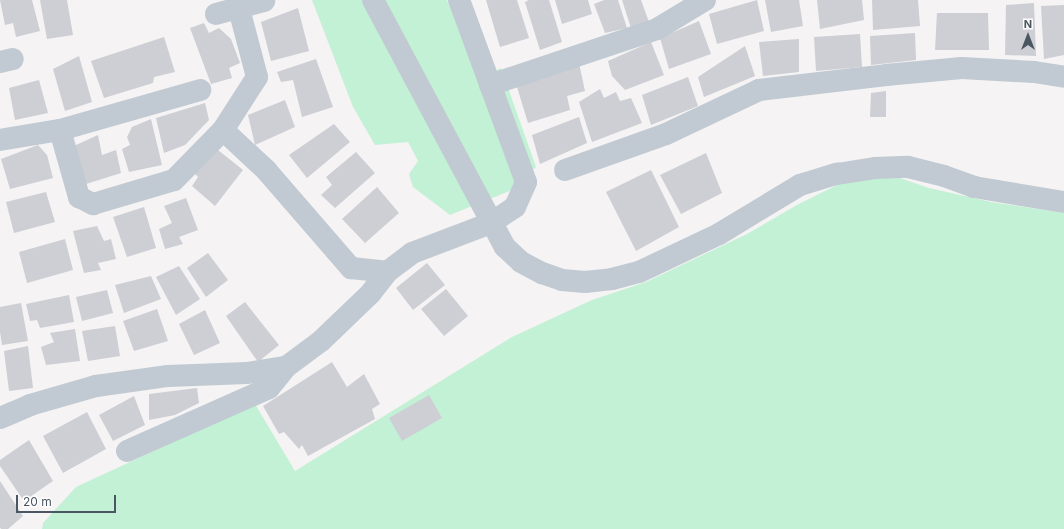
<!DOCTYPE html>
<html>
<head>
<meta charset="utf-8">
<style>
  body { margin:0 }
  #map { position:relative; width:1064px; height:529px; overflow:hidden; background:#f5f3f3; font-family:Inter,sans-serif }
  div>[style] { position:absolute }
  .green>* { inset:0; background:#c3f1d5 }
  .building>* { inset:0; background:#cdcfd5 }
  .minor>* { height:22px; margin:-11px; padding:0 11px; transform-origin:11px; border-radius:11px; background:#c1cad2 }
  span { translate:-50% -50%; white-space:nowrap; text-align:center; line-height:1.15; -webkit-text-stroke:3px #fff; paint-order:stroke }
  .north { position:absolute; left:1008px; top:16px; width:40px; height:40px; -webkit-text-stroke:3px #fff; paint-order:stroke; rotate:0deg; font-size:11px; font-weight:700; line-height:16px; text-align:center; color:#4a5661 }
  .north::after { content:''; display:block; margin:auto; width:14px; height:18px; background:#4a5661; clip-path:polygon(50% 0,100% 100%,50% 72%,0 100%) }
  .scale { position:absolute; left:16px; top:495px; width:100px; height:18px; box-sizing:border-box; border:2px solid #4a5661; border-top:0; padding-left:5px; font-size:12px; line-height:14px; white-space:nowrap; color:#4a5661; -webkit-text-stroke:3px #fff; paint-order:stroke }
</style>
</head>
<body>
<div id="map">
  <div class="green">
    <div style="clip-path:polygon(312px 0,447px 0,480px 78px,501px 68px,536px 167px,512px 190px,450px 215px,413px 187px,409px 174px,418px 161px,408px 142px,375px 145px,353px 107px)"></div>
    <div style="clip-path:polygon(897px 177px,929px 188px,991px 202px,1064px 213px,1064px 529px,42px 529px,43px 523px,76px 487px,255px 404px,295px 471px,512px 337px,592px 300px,646px 282px,747px 234px,797px 205px,839px 184px,866px 178px)"></div>
  </div>
  <div class="building">
    <div style="clip-path:polygon(0 0,32px 0,40px 31px,16px 37px,13px 23px,5px 25px)"></div>
    <div style="clip-path:polygon(40px 0,67px 0,73px 35px,47px 39px)"></div>
    <div style="clip-path:polygon(486px 0,517px 0,529px 38px,500px 47px)"></div>
    <div style="clip-path:polygon(529px 0,549px 0,562px 42px,540px 50px,525px 2px)"></div>
    <div style="clip-path:polygon(555px 0,588px 0,592px 14px,562px 24px)"></div>
    <div style="clip-path:polygon(604px 0,618px 0,627px 28px,605px 33px,594px 4px)"></div>
    <div style="clip-path:polygon(622px 0,641px 0,649px 22px,631px 28px)"></div>
    <div style="clip-path:polygon(757px 0,764px 31px,717px 44px,709px 14px)"></div>
    <div style="clip-path:polygon(765px 0,799px 0,803px 26px,771px 32px)"></div>
    <div style="clip-path:polygon(817px 0,862px 0,864px 20px,820px 29px)"></div>
    <div style="clip-path:polygon(872px 0,918px 0,920px 26px,873px 30px)"></div>
    <div style="clip-path:polygon(1034px 3px,1036px 56px,1005px 55px,1006px 5px)"></div>
    <div style="clip-path:polygon(1064px 5px,1064px 55px,1044px 59px,1041px 6px)"></div>
    <div style="clip-path:polygon(298px 8px,309px 51px,271px 61px,261px 22px)"></div>
    <div style="clip-path:polygon(937px 13px,988px 13px,989px 50px,935px 50px)"></div>
    <div style="clip-path:polygon(699px 21px,711px 54px,669px 69px,660px 38px)"></div>
    <div style="clip-path:polygon(204px 23px,209px 33px,219px 28px,231px 39px,240px 63px,229px 68px,232px 78px,211px 84px,190px 28px)"></div>
    <div style="clip-path:polygon(915px 33px,916px 60px,871px 65px,870px 36px)"></div>
    <div style="clip-path:polygon(860px 34px,862px 67px,816px 71px,814px 37px)"></div>
    <div style="clip-path:polygon(164px 37px,175px 72px,154px 77px,153px 83px,104px 98px,91px 61px)"></div>
    <div style="clip-path:polygon(799px 39px,799px 72px,763px 76px,759px 42px)"></div>
    <div style="clip-path:polygon(651px 42px,664px 75px,625px 90px,612px 76px,608px 61px)"></div>
    <div style="clip-path:polygon(745px 46px,755px 76px,704px 97px,698px 77px)"></div>
    <div style="clip-path:polygon(79px 56px,92px 102px,65px 111px,53px 69px)"></div>
    <div style="clip-path:polygon(316px 59px,333px 107px,302px 117px,293px 80px,281px 82px,277px 72px)"></div>
    <div style="clip-path:polygon(579px 63px,585px 91px,567px 96px,570px 110px,528px 123px,517px 87px)"></div>
    <div style="clip-path:polygon(688px 77px,698px 106px,651px 125px,642px 95px)"></div>
    <div style="clip-path:polygon(39px 80px,48px 113px,15px 120px,9px 88px)"></div>
    <div style="clip-path:polygon(600px 89px,604px 98px,616px 92px,620px 101px,631px 98px,642px 123px,592px 142px,579px 102px)"></div>
    <div style="clip-path:polygon(886px 91px,886px 117px,870px 117px,871px 93px)"></div>
    <div style="clip-path:polygon(285px 100px,295px 127px,255px 145px,248px 115px)"></div>
    <div style="clip-path:polygon(205px 103px,209px 120px,185px 145px,164px 153px,156px 118px)"></div>
    <div style="clip-path:polygon(579px 117px,587px 143px,540px 164px,532px 135px)"></div>
    <div style="clip-path:polygon(151px 119px,162px 165px,129px 172px,122px 149px,130px 145px,127px 137px,132px 127px)"></div>
    <div style="clip-path:polygon(334px 124px,350px 142px,307px 178px,289px 155px)"></div>
    <div style="clip-path:polygon(98px 135px,102px 155px,116px 150px,121px 173px,86px 184px,74px 146px)"></div>
    <div style="clip-path:polygon(38px 145px,47px 155px,53px 178px,10px 189px,1px 159px)"></div>
    <div style="clip-path:polygon(218px 150px,243px 170px,215px 206px,192px 186px,198px 177px,194px 173px)"></div>
    <div style="clip-path:polygon(356px 152px,375px 173px,335px 208px,321px 195px,332px 185px,326px 177px)"></div>
    <div style="clip-path:polygon(706px 153px,722px 193px,681px 214px,660px 175px)"></div>
    <div style="clip-path:polygon(651px 170px,679px 227px,636px 251px,606px 192px)"></div>
    <div style="clip-path:polygon(377px 187px,399px 213px,365px 243px,342px 219px)"></div>
    <div style="clip-path:polygon(46px 192px,55px 222px,14px 233px,6px 202px)"></div>
    <div style="clip-path:polygon(186px 198px,198px 230px,179px 237px,183px 244px,165px 249px,159px 229px,172px 223px,164px 206px)"></div>
    <div style="clip-path:polygon(144px 207px,156px 248px,127px 257px,113px 217px)"></div>
    <div style="clip-path:polygon(97px 226px,104px 241px,111px 239px,116px 259px,98px 263px,101px 270px,84px 273px,73px 231px)"></div>
    <div style="clip-path:polygon(65px 239px,73px 270px,27px 283px,19px 252px)"></div>
    <div style="clip-path:polygon(208px 253px,228px 280px,206px 297px,187px 268px)"></div>
    <div style="clip-path:polygon(427px 263px,445px 285px,413px 310px,396px 288px)"></div>
    <div style="clip-path:polygon(179px 266px,200px 299px,176px 315px,156px 277px)"></div>
    <div style="clip-path:polygon(151px 276px,161px 299px,124px 313px,115px 285px)"></div>
    <div style="clip-path:polygon(446px 289px,468px 316px,444px 336px,421px 309px)"></div>
    <div style="clip-path:polygon(107px 290px,113px 313px,82px 321px,76px 297px)"></div>
    <div style="clip-path:polygon(69px 295px,74px 322px,40px 328px,37px 320px,30px 321px,26px 304px)"></div>
    <div style="clip-path:polygon(245px 302px,279px 345px,258px 362px,226px 316px)"></div>
    <div style="clip-path:polygon(21px 303px,28px 341px,2px 345px,0 332px,0 307px)"></div>
    <div style="clip-path:polygon(157px 309px,168px 341px,134px 351px,123px 321px)"></div>
    <div style="clip-path:polygon(205px 310px,220px 343px,194px 355px,179px 324px)"></div>
    <div style="clip-path:polygon(115px 326px,120px 356px,88px 361px,82px 331px)"></div>
    <div style="clip-path:polygon(75px 329px,80px 361px,46px 365px,41px 347px,54px 342px,50px 333px)"></div>
    <div style="clip-path:polygon(28px 346px,33px 388px,9px 391px,4px 351px)"></div>
    <div style="clip-path:polygon(332px 362px,347px 387px,364px 374px,380px 404px,372px 409px,375px 419px,308px 456px,302px 445px,299px 449px,284px 432px,279px 434px,263px 406px)"></div>
    <div style="clip-path:polygon(197px 388px,199px 403px,175px 415px,149px 420px,149px 394px)"></div>
    <div style="clip-path:polygon(429px 395px,442px 418px,402px 441px,389px 418px)"></div>
    <div style="clip-path:polygon(134px 396px,145px 425px,113px 441px,99px 415px)"></div>
    <div style="clip-path:polygon(87px 412px,106px 449px,63px 473px,43px 436px)"></div>
    <div style="clip-path:polygon(29px 440px,53px 481px,24px 501px,0 466px,0 460px)"></div>
    <div style="clip-path:polygon(0 481px,23px 516px,8px 529px,1px 529px,0 527px)"></div>
  </div>
  <div class="minor">
    <div style="left:373px;top:0;width:280px;rotate:61.9deg"></div>
    <div style="left:505px;top:247px;width:22px;rotate:43deg"></div>
    <div style="left:521px;top:262px;width:24px;rotate:28deg"></div>
    <div style="left:542px;top:273px;width:21px;rotate:19deg"></div>
    <div style="left:562px;top:280px;width:23px;rotate:5deg"></div>
    <div style="left:585px;top:282px;width:27px;rotate:-6deg"></div>
    <div style="left:612px;top:279px;width:28px;rotate:-15deg"></div>
    <div style="left:639px;top:272px;width:89px;rotate:-25.4deg"></div>
    <div style="left:719px;top:234px;width:95px;rotate:-31.2deg"></div>
    <div style="left:800px;top:185px;width:39px;rotate:-17deg"></div>
    <div style="left:837px;top:174px;width:38px;rotate:-9deg"></div>
    <div style="left:875px;top:168px;width:33px;rotate:-2deg"></div>
    <div style="left:908px;top:167px;width:37px;rotate:14deg"></div>
    <div style="left:944px;top:176px;width:32px;rotate:20deg"></div>
    <div style="left:974px;top:187px;width:91px;rotate:9.5deg"></div>
    <div style="left:216px;top:14px;width:50px;rotate:-15.2deg"></div>
    <div style="left:0;top:62px;width:13px;rotate:-13deg"></div>
    <div style="left:490px;top:85px;width:176px;rotate:-18.5deg"></div>
    <div style="left:657px;top:29px;width:56px;rotate:-31.1deg"></div>
    <div style="left:60px;top:130px;width:70px;rotate:74.2deg"></div>
    <div style="left:79px;top:197px;width:16px;rotate:27deg"></div>
    <div style="left:93px;top:204px;width:84px;rotate:-16.5deg"></div>
    <div style="left:174px;top:180px;width:70px;rotate:-45.6deg"></div>
    <div style="left:223px;top:130px;width:59px;rotate:42.9deg"></div>
    <div style="left:266px;top:170px;width:130px;rotate:49.1deg"></div>
    <div style="left:351px;top:268px;width:36px;rotate:6deg"></div>
    <div style="left:223px;top:130px;width:63px;rotate:-57.3deg"></div>
    <div style="left:257px;top:77px;width:70px;rotate:-104.8deg"></div>
    <div style="left:0;top:140px;width:61px;rotate:-9.5deg"></div>
    <div style="left:60px;top:130px;width:146px;rotate:-15.9deg"></div>
    <div style="left:565px;top:170px;width:107px;rotate:-19.6deg"></div>
    <div style="left:666px;top:134px;width:103px;rotate:-25.3deg"></div>
    <div style="left:759px;top:90px;width:128px;rotate:-6.7deg"></div>
    <div style="left:886px;top:75px;width:76px;rotate:-5.3deg"></div>
    <div style="left:962px;top:68px;width:72px;rotate:3.2deg"></div>
    <div style="left:1034px;top:72px;width:30px;rotate:9deg"></div>
    <div style="left:0;top:418px;width:33px;rotate:-23deg"></div>
    <div style="left:30px;top:405px;width:69px;rotate:-16.1deg"></div>
    <div style="left:96px;top:386px;width:73px;rotate:-7.9deg"></div>
    <div style="left:168px;top:376px;width:79px;rotate:-2.2deg"></div>
    <div style="left:247px;top:373px;width:39px;rotate:-9deg"></div>
    <div style="left:286px;top:367px;width:44px;rotate:-36.6deg"></div>
    <div style="left:321px;top:341px;width:68px;rotate:-43.8deg"></div>
    <div style="left:370px;top:294px;width:28px;rotate:-52deg"></div>
    <div style="left:387px;top:272px;width:31px;rotate:-37deg"></div>
    <div style="left:412px;top:253px;width:85px;rotate:-20.8deg"></div>
    <div style="left:491px;top:223px;width:29px;rotate:-34deg"></div>
    <div style="left:515px;top:207px;width:27px;rotate:-66deg"></div>
    <div style="left:526px;top:182px;width:194px;rotate:-110.2deg"></div>
    <div style="left:127px;top:451px;width:155px;rotate:-23.9deg"></div>
    <div style="left:269px;top:388px;width:27px;rotate:-51deg"></div>
  </div>
  <div class="north">N</div>
  <div class="scale">20 m</div>
</div>
</body>
</html>
